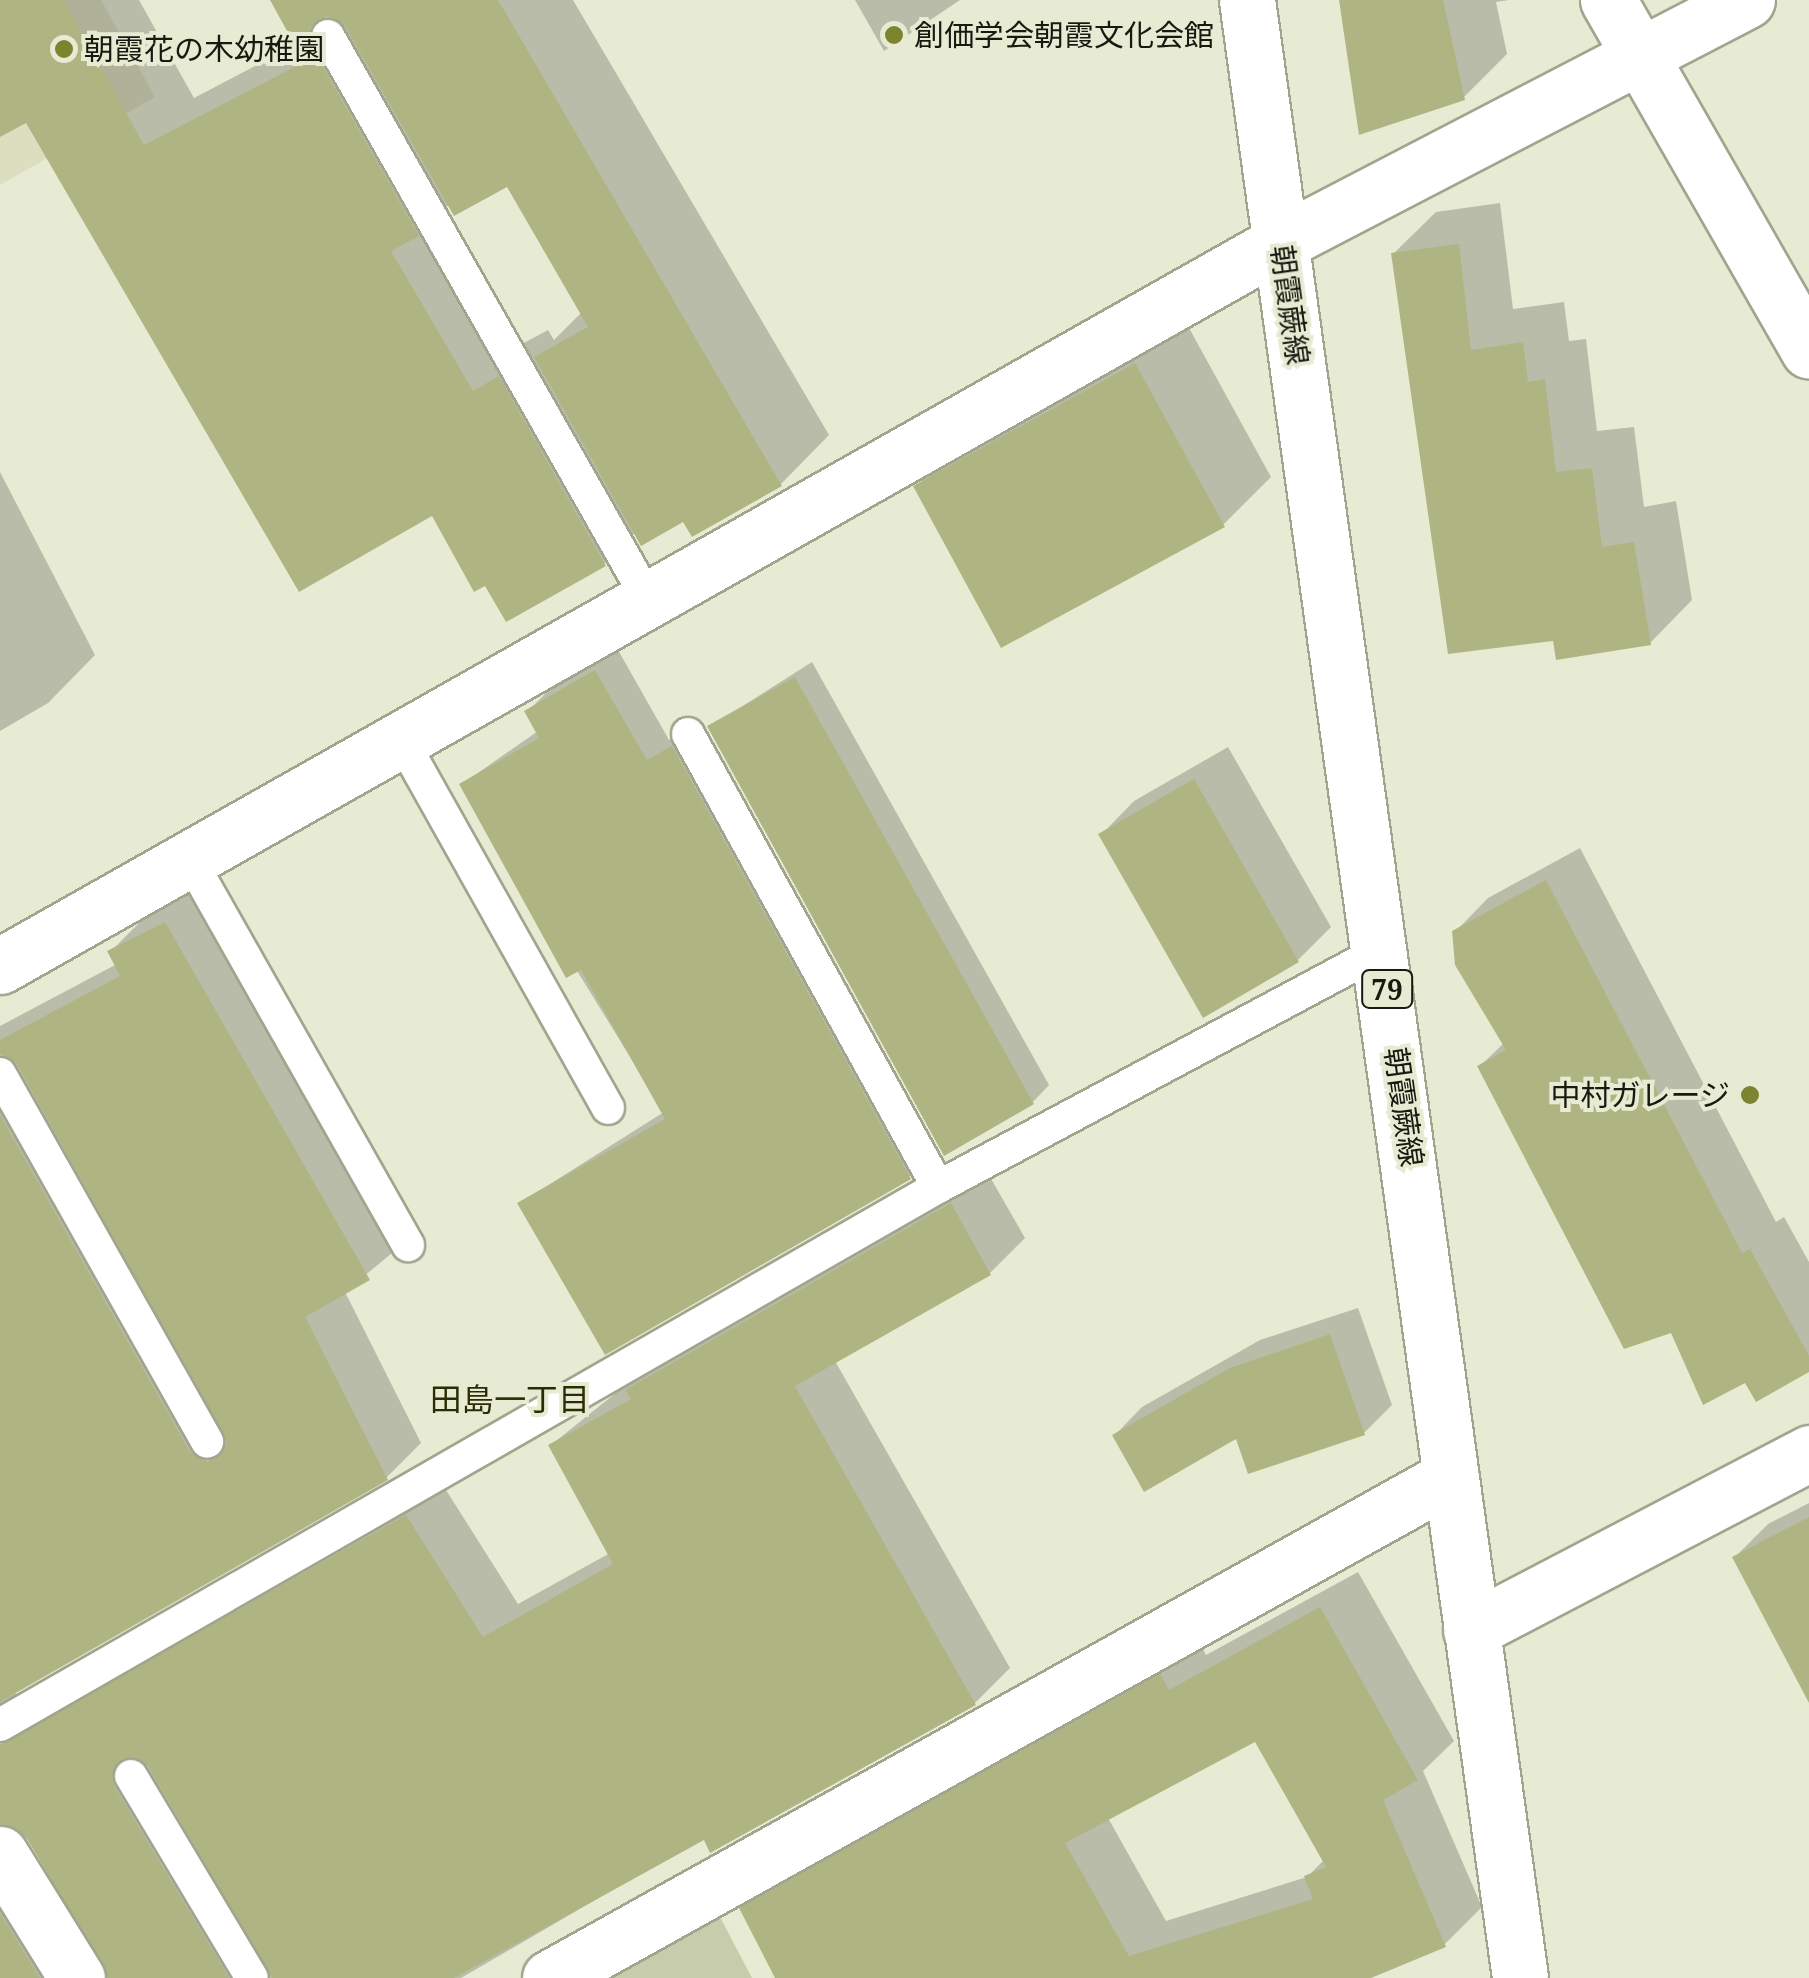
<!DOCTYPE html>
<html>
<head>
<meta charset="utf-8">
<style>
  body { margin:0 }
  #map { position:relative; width:1809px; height:1978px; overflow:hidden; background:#e8ebd3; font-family:"Noto Serif","Noto Sans JP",serif }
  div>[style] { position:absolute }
  .built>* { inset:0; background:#dbdfc0 }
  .green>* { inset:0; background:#c7ccac }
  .shadow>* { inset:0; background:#0003 }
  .building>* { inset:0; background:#afb582 }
  .roads { filter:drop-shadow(2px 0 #a1a58e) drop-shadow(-2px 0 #a1a58e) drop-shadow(0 2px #a1a58e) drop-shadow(0 -2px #a1a58e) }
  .service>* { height:32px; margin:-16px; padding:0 16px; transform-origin:16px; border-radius:16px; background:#fff }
  .minor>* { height:55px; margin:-27.5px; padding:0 27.5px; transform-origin:27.5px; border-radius:27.5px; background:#fff }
  .tertiary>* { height:55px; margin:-27.5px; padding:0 27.5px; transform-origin:27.5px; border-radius:27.5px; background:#fff }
  .primary>* { height:55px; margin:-27.5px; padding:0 27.5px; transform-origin:27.5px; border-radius:27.5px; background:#fff }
  .dots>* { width:28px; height:28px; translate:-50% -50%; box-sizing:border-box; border:5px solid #e8ebd3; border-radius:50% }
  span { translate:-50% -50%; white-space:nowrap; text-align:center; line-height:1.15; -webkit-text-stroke:8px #e8ebd3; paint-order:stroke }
  .shield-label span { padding:2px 8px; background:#e8ebd3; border:2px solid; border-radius:8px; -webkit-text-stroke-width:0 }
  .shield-label { font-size:28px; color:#181910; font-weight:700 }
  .poi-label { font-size:30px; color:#181910 }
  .left { translate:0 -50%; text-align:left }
  .right { translate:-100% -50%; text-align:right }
  .street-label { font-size:30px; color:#181910 }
  .neighbourhood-label { font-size:32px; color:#2a2c03 }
</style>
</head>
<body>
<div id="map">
  <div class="built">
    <div style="clip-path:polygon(0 0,101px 0,155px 97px,0 185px)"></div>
  </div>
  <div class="green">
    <div style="clip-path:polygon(719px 1915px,752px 1978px,612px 1978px)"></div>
  </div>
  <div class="shadow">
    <div style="clip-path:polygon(evenodd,0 0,139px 0,194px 98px,297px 44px,273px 0,573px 0,829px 435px,781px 484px,693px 534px,684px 518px,636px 532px,604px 564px,486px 583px,433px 512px,27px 120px,0 134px,0 0,508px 183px,582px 312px,554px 340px,548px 330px,522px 344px,443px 208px,508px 183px)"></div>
    <div style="clip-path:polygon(855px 0,960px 0,884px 51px)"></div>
    <div style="clip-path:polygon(1341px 0,1509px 0,1496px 2px,1507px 54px,1463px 98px)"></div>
    <div style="clip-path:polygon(1500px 203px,1513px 309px,1564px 302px,1569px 341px,1586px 339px,1597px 431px,1634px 427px,1644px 507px,1676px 501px,1692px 600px,1650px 643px,1555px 638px,1393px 254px,1436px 212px)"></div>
    <div style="clip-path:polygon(1183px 317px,1271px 477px,1224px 524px,916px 487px,963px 439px)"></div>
    <div style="clip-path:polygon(0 472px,95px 655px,48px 703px,0 731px)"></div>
    <div style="clip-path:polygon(618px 650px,669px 740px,694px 726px,931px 1156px,909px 1177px,520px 1203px,664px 1112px,462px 784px,538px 731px,527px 712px,549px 690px)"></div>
    <div style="clip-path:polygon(812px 662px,1049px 1085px,1033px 1102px,710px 727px)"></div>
    <div style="clip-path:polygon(1228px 747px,1331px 927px,1298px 960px,1101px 835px,1134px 801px)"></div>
    <div style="clip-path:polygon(1580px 848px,1776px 1222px,1784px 1217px,1809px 1262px,1809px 1369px,1746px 1379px,1672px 1330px,1480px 1066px,1505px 1042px,1455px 932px,1488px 898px)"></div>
    <div style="clip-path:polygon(evenodd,200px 889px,404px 1243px,345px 1292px,421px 1443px,386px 1478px,14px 1691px,26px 1709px,441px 1482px,518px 1604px,610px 1553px,551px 1445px,663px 1355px,986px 1170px,1025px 1238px,990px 1273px,835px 1361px,1010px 1668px,975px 1703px,711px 1850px,705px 1836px,461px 1978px,0 1978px,0 1026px,117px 964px,110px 952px,145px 917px,200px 889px,17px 1824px,106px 1962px,107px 1972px,7px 1834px,17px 1824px)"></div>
    <div style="clip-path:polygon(1358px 1308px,1392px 1405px,1364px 1433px,1115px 1435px,1142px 1407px,1260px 1340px)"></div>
    <div style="clip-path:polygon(1809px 1503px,1809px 1610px,1735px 1557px,1768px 1524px)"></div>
    <div style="clip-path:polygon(evenodd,1358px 1572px,1454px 1741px,1423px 1771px,1482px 1907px,1445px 1944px,1364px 1978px,778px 1978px,742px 1909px,779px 1872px,1198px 1639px,1206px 1655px,1358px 1572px,1256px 1739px,1325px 1859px,1307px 1877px,1166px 1921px,1108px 1818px,1256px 1739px)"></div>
  </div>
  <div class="building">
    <div style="clip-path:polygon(0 0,64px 0,144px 145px,304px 62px,270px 0,498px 0,782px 486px,692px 537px,683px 522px,641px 546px,534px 357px,588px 327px,507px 187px,454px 216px,345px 26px,327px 16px,310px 27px,311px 46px,419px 236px,391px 251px,473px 391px,499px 376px,606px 566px,506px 622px,485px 586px,474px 592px,432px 516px,299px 592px,26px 123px,0 137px)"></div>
    <div style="clip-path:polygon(1339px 0,1443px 0,1465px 100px,1359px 135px)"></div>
    <div style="clip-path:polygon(1459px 244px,1471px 350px,1523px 342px,1528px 382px,1545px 379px,1556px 472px,1592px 468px,1602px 547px,1634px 542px,1651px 645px,1556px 660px,1553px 641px,1448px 654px,1391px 253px)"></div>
    <div style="clip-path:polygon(1135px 363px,1225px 527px,1001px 648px,913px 486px)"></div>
    <div style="clip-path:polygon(595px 670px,647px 760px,672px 746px,911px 1179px,605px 1355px,517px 1203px,665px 1119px,581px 970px,566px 978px,459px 784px,539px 738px,524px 711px)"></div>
    <div style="clip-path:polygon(795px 677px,1034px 1104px,944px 1156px,707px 726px)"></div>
    <div style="clip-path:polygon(1194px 779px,1299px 962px,1203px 1018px,1098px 834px)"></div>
    <div style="clip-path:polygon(1546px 880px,1742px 1253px,1750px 1249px,1809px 1356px,1809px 1372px,1756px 1402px,1745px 1383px,1703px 1405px,1671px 1333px,1624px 1349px,1477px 1066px,1506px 1050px,1455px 965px,1452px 931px)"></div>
    <div style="clip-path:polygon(165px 922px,370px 1280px,305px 1317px,388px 1480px,0 1702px,0 1115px,190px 1452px,208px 1462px,227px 1443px,17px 1064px,0 1054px,0 1040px,120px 976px,107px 951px)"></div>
    <div style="clip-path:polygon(951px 1203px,991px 1275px,795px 1386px,976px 1705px,710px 1853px,704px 1840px,454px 1978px,272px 1978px,148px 1766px,122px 1758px,114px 1786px,229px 1978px,108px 1978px,27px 1838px,0 1823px,0 1745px,406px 1515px,483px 1637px,613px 1564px,548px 1445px,631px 1399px,625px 1390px)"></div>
    <div style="clip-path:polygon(1330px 1334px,1365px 1435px,1248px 1474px,1236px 1439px,1144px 1492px,1112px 1435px,1230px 1368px)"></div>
    <div style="clip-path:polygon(1809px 1517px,1809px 1703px,1732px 1557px)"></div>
    <div style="clip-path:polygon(evenodd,1320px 1607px,1418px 1780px,1383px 1800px,1446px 1947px,1371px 1978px,775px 1978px,739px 1908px,1160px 1674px,1169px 1690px,1320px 1607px,1255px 1742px,1326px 1867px,1304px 1876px,1313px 1899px,1129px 1956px,1065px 1843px,1255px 1742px)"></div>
    <div style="clip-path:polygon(0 1913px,40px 1978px,0 1978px)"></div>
  </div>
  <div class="roads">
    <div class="service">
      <div style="left:328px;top:36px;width:648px;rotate:60.39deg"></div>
      <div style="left:688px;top:734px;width:517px;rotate:61.11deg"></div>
      <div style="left:401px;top:739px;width:423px;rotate:60.7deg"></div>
      <div style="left:189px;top:858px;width:445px;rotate:60.5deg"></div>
      <div style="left:0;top:1074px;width:422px;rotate:60.6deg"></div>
      <div style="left:0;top:1725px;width:1081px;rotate:-29.84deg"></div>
      <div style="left:938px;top:1187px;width:503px;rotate:-28.09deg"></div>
      <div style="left:131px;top:1776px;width:235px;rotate:59.1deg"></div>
    </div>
    <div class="minor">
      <div style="left:0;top:966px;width:1471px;rotate:-29.47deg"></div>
      <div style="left:1281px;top:242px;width:525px;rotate:-27.44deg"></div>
      <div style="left:1471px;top:1630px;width:382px;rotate:-27.6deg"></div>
      <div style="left:0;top:1854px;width:146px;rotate:58.2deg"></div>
      <div style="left:550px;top:1978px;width:1030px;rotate:-29.1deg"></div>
    </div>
    <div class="tertiary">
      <div style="left:1608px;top:0;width:404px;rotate:60.2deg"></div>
    </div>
    <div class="primary">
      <div style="left:1247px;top:0;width:1997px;rotate:82.14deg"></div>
    </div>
  </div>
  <div class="dots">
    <div style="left:894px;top:35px;background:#7d8430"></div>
    <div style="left:64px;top:49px;background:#7d8430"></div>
    <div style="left:1750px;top:1095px;background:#7d8430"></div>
  </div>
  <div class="shield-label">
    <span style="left:1387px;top:989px">79</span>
  </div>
  <div class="poi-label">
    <span class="left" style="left:914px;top:35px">創価学会朝霞文化会館</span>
    <span class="left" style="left:84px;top:49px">朝霞花の木幼稚園</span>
    <span class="right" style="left:1730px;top:1095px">中村ガレージ</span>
  </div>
  <div class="street-label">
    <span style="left:1290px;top:305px;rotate:82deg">朝霞蕨線</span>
    <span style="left:1404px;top:1107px;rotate:82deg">朝霞蕨線</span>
  </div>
  <div class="neighbourhood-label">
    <span style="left:510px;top:1399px">田島一丁目</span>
  </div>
</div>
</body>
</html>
